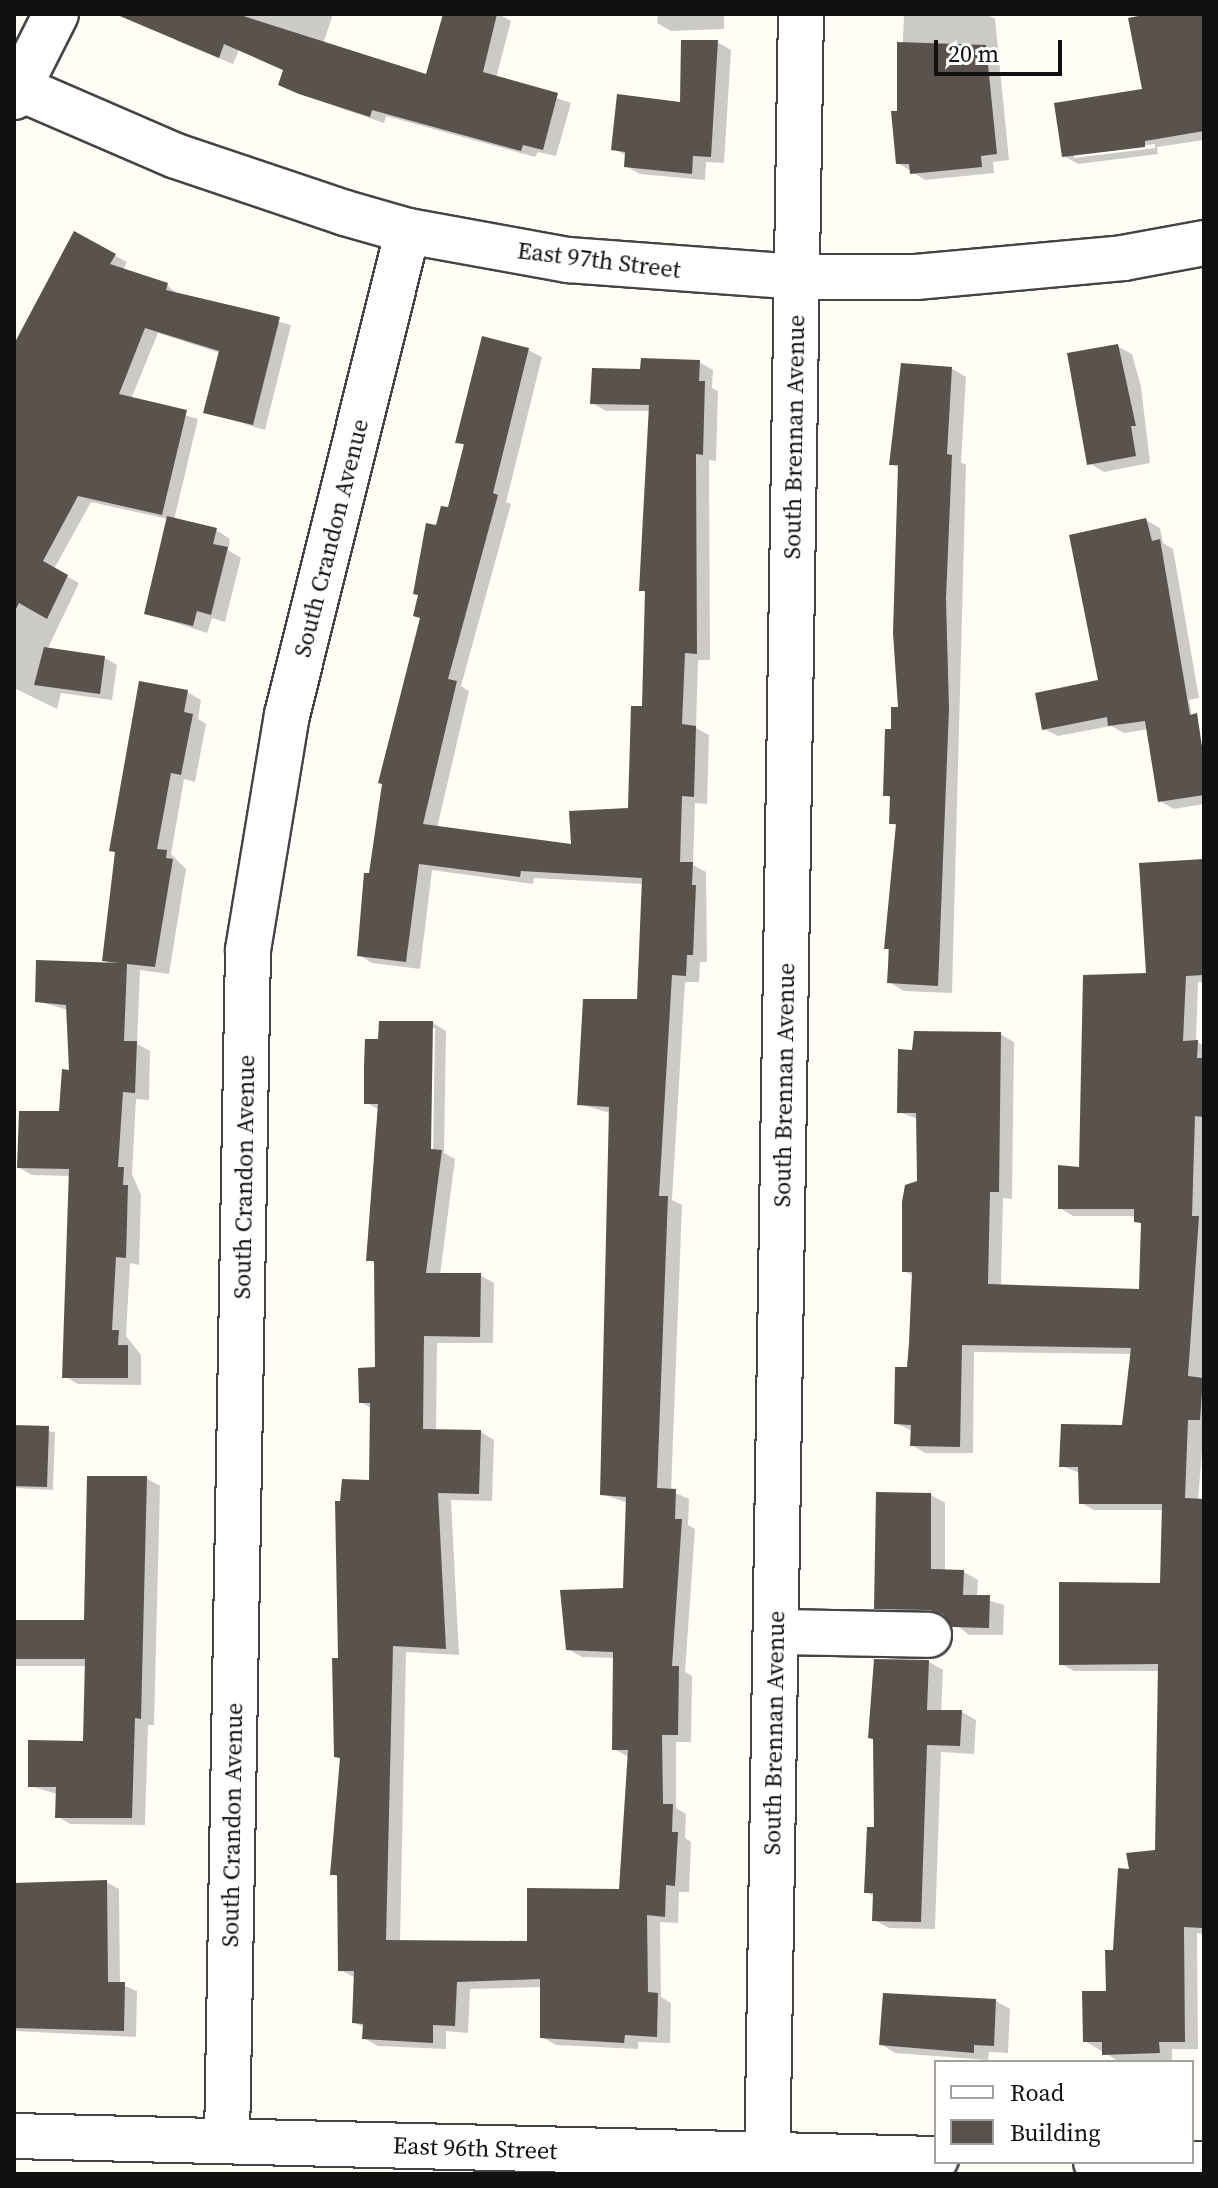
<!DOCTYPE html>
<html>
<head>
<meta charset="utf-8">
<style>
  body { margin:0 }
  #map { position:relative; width:1218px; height:2188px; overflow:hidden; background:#fffdf5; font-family:"Source Serif 4",serif }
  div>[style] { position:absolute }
  .shadow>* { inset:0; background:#0003 }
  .building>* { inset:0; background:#5a524d }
  .roads { filter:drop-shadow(2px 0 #444) drop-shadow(-2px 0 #444) drop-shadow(0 2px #444) drop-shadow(0 -2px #444) }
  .minor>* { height:44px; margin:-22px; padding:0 22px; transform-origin:22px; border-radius:22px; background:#fff }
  span { translate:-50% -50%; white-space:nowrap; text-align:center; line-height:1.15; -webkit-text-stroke:8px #fff; paint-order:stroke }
  .street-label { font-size:24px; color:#111 }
  .frame { position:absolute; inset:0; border:16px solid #111; pointer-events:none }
  .legend { position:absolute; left:934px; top:2060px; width:260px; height:104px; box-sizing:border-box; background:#fff; border:2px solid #a0a0a0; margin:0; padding:10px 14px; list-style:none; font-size:24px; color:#111 }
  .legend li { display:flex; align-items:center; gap:16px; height:40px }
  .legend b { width:40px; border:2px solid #a0a0a0 }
  .scale { position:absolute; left:934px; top:40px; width:128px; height:36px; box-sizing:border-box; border:4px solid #111; border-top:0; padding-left:10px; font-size:24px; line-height:28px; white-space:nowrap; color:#111; -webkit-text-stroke:6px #fff; paint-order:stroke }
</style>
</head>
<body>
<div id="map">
  <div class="shadow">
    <div style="clip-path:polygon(150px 14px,333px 14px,323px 44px,428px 77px,445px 14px,499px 14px,511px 21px,496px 78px,571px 103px,556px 156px,538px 152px,535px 157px,386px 116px,384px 123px,294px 92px,280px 84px,285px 71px,239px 50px,233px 64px,177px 41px)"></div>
    <div style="clip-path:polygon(658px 14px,724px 14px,724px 29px,671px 31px,657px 23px)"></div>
    <div style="clip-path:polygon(904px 14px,986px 14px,995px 19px,1009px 160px,993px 162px,994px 173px,925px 180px,898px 163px)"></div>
    <div style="clip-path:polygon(evenodd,1160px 14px,1204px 14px,1204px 140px,1157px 147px,1158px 154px,1078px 164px,1064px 156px,1145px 91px,1160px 14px,1155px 144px,1155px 148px,1074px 158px,1074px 154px,1155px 144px)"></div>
    <div style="clip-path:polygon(717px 42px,731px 50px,724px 163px,706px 162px,705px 180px,640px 174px,626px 166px,627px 156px,614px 149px,682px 104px)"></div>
    <div style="clip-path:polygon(75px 234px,127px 262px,123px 270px,167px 285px,178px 295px,291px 325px,265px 430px,205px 412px,220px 353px,158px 333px,131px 399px,198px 419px,174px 520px,216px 530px,230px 539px,228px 550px,241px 558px,225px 622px,212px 618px,207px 633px,146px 613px,168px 519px,91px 502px,54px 569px,79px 583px,47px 650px,105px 658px,117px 665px,112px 700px,61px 693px,57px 709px,14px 688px,14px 348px)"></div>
    <div style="clip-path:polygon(1117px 346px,1132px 354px,1141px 387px,1150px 463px,1104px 472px,1089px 463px)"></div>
    <div style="clip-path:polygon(evenodd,528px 350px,542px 357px,506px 502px,511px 504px,461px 686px,469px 691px,437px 828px,573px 847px,629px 810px,644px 708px,647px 593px,641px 590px,651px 411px,606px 411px,592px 403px,641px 371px,699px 362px,713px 370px,712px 388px,718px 391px,716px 461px,709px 460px,710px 660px,698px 660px,696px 728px,709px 735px,707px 804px,695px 803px,693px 865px,706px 872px,707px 962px,700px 962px,699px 982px,685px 982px,672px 1200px,682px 1205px,671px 1491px,689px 1499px,688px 1525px,695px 1529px,685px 1672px,692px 1676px,691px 1742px,676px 1742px,676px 1808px,686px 1814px,685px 1838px,691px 1842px,689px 1892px,679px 1892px,678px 1923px,660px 1922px,661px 1997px,671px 2003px,670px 2043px,638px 2042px,638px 2049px,556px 2045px,542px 2037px,542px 1987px,470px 1989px,468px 2033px,446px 2031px,446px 2049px,378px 2046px,364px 2038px,365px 2028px,354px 2022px,356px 1978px,340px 1970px,339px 1878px,332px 1874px,342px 1760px,336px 1756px,342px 1503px,371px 1482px,372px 1409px,361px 1402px,377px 1369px,376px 1264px,368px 1259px,379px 1110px,366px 1102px,380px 1041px,433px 1023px,446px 1031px,444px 1153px,455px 1159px,440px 1275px,480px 1275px,494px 1283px,493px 1343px,437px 1343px,436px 1431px,481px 1432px,494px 1440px,492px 1501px,451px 1500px,459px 1655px,406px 1652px,400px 1942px,529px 1943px,621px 1891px,629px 1757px,614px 1749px,615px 1658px,582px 1657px,568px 1649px,625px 1590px,628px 1503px,602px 1494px,610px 1113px,579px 1104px,639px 1002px,644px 884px,534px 878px,533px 884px,432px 870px,420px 969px,372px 963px,359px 955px,422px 618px,420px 596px,415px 593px,449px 510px,465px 446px,458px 442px,528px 350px,431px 1028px,435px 1028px,433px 1159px,429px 1159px,431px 1028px)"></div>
    <div style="clip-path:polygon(951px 368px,966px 377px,961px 462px,966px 465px,952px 993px,904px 991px,889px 982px,887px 923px,897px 826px,891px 823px,892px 799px,885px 794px,900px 709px,900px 469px,891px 464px)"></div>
    <div style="clip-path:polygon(1146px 520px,1160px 528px,1163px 543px,1173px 549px,1199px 698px,1189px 700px,1197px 744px,1204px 748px,1204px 804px,1174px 809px,1160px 801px,1148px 729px,1124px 733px,1111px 726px,1058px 736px,1044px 729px,1100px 682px)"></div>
    <div style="clip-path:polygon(187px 692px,201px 700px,198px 719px,206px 724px,195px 782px,184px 779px,171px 854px,186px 869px,169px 974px,140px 970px,137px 1044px,150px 1051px,149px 1100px,136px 1099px,132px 1174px,141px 1195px,139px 1265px,130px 1263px,126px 1336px,141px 1355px,141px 1385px,78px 1384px,64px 1376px,71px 1176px,32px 1175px,18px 1167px,61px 1113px,71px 1072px,68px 1010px,37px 1001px,112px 965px,104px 960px,117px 854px,111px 850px)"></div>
    <div style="clip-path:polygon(1204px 861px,1204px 982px,1198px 982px,1196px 1041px,1204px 1046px,1204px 1426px,1198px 1500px,1204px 1501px,1204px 1934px,1197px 1933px,1198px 2049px,1172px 2049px,1172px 2060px,1118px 2061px,1085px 2041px,1108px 1993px,1132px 1871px,1157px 1852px,1160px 1671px,1074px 1671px,1061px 1664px,1162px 1585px,1164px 1510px,1094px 1510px,1081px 1503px,1080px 1473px,1061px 1466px,1124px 1427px,1132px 1354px,974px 1352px,973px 1453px,925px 1453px,912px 1445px,912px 1431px,896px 1423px,909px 1369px,914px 1276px,904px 1271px,919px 1182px,918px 1119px,899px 1112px,914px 1052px,1000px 1034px,1014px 1042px,1012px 1199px,1003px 1198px,1001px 1286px,1141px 1291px,1143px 1225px,1136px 1216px,1073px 1216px,1060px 1208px,1081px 1169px,1148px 975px)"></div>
    <div style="clip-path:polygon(14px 1427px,55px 1432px,53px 1490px,14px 1488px)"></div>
    <div style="clip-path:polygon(146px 1478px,160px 1486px,154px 1725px,148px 1725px,145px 1825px,70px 1824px,57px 1816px,57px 1794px,30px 1786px,85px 1743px,87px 1666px,14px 1666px,14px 1622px,86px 1622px)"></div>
    <div style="clip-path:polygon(931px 1495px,945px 1503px,945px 1571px,964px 1572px,978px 1580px,977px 1597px,1004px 1605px,1003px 1635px,969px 1635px,947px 1617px,891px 1616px,876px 1608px)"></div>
    <div style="clip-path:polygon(875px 1661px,929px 1662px,943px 1670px,941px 1712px,962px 1712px,976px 1720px,974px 1754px,941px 1752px,935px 1929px,889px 1928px,874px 1920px,875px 1897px,866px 1892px,876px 1829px,875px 1740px,870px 1737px)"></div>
    <div style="clip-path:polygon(106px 1882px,119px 1889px,120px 1984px,137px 1991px,136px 2037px,14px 2031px,14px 1885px)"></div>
    <div style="clip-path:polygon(996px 2001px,1010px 2009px,1008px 2053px,989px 2052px,988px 2060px,895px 2053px,881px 2044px)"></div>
  </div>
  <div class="building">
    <div style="clip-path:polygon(115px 14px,237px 14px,426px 74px,443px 14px,497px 14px,483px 72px,558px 93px,543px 150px,523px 145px,521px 151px,372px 110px,370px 117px,299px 94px,278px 85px,283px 70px,224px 44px,219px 58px)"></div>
    <div style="clip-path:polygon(1149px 14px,1204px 14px,1204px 131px,1145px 141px,1145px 147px,1062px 157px,1054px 103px,1142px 89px,1128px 18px)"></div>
    <div style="clip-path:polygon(681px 40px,718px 40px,711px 157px,693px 156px,692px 174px,624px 167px,625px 152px,611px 150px,617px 94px,680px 102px)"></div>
    <div style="clip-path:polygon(897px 42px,986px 45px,997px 154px,981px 156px,982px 167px,910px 174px,909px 164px,896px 164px,891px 111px,897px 111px)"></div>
    <div style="clip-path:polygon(74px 231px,116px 254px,110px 264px,168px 283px,166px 290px,280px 317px,253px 425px,203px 413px,219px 351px,145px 328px,119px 394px,187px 410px,162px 515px,78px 496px,43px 561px,68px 575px,47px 619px,19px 603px,14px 613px,14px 344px)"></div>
    <div style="clip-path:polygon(482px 336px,529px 348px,493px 493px,498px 495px,448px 679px,457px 681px,423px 824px,571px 844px,569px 811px,628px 808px,631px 706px,642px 706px,645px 591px,639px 591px,649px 405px,590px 404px,592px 368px,640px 369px,641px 358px,700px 360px,699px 381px,705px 381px,703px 455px,696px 454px,697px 654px,685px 653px,682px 724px,696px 726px,694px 797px,682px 796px,680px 862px,693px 862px,692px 885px,696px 885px,693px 955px,687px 955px,686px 976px,672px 975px,659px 1196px,668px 1196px,657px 1488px,676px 1489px,675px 1519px,682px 1519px,672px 1666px,679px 1666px,678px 1735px,662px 1735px,663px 1804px,673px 1804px,672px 1832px,678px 1832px,675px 1886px,666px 1885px,665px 1917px,647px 1915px,648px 1992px,658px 1993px,657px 2037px,625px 2035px,624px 2043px,540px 2038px,540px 1979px,457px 1982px,455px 2026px,433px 2025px,433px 2043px,362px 2039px,363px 2024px,352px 2023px,354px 1971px,338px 1971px,337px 1875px,330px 1875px,340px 1758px,334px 1757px,332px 1658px,338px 1658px,335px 1501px,340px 1501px,342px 1479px,369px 1480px,370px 1403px,359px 1403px,358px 1368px,375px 1367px,374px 1261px,366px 1261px,378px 1104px,364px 1104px,364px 1067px,365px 1039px,378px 1039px,379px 1021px,433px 1021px,431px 1149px,442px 1150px,426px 1273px,481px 1273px,480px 1337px,424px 1336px,423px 1429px,481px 1430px,479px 1494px,438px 1493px,446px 1649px,393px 1646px,386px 1940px,527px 1941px,527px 1888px,619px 1889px,628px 1750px,612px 1750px,613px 1652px,566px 1650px,560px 1590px,623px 1588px,626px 1497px,600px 1495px,609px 1107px,577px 1105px,583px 999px,637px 999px,642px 878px,521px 871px,520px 877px,419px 864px,406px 962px,357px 956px,364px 873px,369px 873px,382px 784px,378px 783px,420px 618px,413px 616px,418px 595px,413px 594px,426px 523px,436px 525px,441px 506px,448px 507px,464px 444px,455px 443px)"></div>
    <div style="clip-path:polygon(1118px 344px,1136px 426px,1131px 426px,1136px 456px,1087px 465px,1067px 353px)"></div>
    <div style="clip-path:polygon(901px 363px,952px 367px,947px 454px,952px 455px,946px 599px,949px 709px,938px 986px,887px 983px,889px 949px,884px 949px,896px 824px,889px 824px,890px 796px,883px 796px,885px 729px,891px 729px,891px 707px,898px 707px,893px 633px,898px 465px,889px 465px)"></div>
    <div style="clip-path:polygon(167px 516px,217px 528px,213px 544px,228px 547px,211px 615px,197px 611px,193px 626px,144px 614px)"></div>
    <div style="clip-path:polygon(1146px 518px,1152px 541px,1160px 539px,1190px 715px,1197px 713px,1204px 760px,1204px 795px,1158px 802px,1145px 721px,1108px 726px,1107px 717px,1042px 730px,1035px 693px,1098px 680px,1069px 535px)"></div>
    <div style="clip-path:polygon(44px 647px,105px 656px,100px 694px,34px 685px)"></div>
    <div style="clip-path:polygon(139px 681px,188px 690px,184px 712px,193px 714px,181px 775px,171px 773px,157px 849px,167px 850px,166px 858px,173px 859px,155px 967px,127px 964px,124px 1041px,137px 1041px,135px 1093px,123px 1092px,118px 1167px,124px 1167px,123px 1185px,128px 1185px,126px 1258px,116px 1257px,112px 1330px,119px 1330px,118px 1345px,128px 1345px,128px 1378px,62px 1378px,69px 1169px,17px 1168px,19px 1111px,59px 1111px,62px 1069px,69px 1070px,66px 1005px,35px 1002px,36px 960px,120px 963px,102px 961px,115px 852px,109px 851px)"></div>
    <div style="clip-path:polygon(1204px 859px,1204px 975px,1186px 976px,1183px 1041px,1198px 1040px,1197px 1058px,1204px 1058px,1204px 1117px,1195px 1116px,1192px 1216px,1199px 1216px,1188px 1376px,1203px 1378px,1200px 1420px,1188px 1420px,1185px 1498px,1204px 1499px,1203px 1928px,1184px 1927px,1185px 2042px,1159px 2042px,1160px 2053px,1102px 2055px,1102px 2042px,1083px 2042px,1082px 1991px,1106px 1991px,1105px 1950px,1113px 1950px,1118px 1868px,1129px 1869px,1126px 1853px,1155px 1850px,1158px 1664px,1059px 1665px,1059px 1582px,1160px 1583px,1162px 1504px,1079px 1504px,1078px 1467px,1059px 1467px,1061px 1424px,1122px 1425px,1131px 1348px,962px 1345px,960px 1447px,910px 1446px,911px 1425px,894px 1424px,895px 1367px,907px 1367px,909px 1343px,912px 1272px,902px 1272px,902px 1202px,905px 1185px,917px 1181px,916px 1113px,897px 1113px,898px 1049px,912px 1050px,914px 1031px,1001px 1032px,999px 1192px,990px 1192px,988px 1284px,1139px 1289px,1141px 1223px,1134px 1222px,1134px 1209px,1058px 1209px,1058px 1165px,1079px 1167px,1083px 975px,1146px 973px,1139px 863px)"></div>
    <div style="clip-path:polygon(14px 1425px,49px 1426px,47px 1487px,14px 1486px)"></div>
    <div style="clip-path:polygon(87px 1476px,147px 1476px,141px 1719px,135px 1718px,132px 1818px,55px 1818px,56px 1787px,28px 1787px,28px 1740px,83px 1741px,85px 1659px,14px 1659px,14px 1620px,84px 1620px)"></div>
    <div style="clip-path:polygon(876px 1492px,931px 1493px,931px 1569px,964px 1570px,963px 1595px,990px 1595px,989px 1628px,952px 1627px,943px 1614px,930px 1610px,874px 1609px)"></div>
    <div style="clip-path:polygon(874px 1659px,929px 1660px,927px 1710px,962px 1710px,960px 1746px,927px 1745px,921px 1922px,872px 1921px,873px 1893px,864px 1893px,867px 1827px,874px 1827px,873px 1739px,868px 1738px)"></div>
    <div style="clip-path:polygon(107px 1880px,108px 1982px,125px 1982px,124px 2031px,14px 2028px,14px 1883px)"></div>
    <div style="clip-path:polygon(883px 1993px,996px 1999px,994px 2046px,974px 2045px,974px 2053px,879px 2045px)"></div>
  </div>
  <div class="roads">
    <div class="minor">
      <div style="left:14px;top:86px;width:176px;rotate:23.4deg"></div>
      <div style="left:176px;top:156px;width:178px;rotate:18.6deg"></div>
      <div style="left:345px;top:213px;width:66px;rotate:15.9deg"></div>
      <div style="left:408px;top:231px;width:163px;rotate:10.3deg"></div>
      <div style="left:568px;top:260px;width:230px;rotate:4.2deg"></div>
      <div style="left:797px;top:277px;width:119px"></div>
      <div style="left:916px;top:277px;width:208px;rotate:-5.2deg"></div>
      <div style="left:1123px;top:258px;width:82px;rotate:-10.5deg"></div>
      <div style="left:14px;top:97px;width:93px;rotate:-63.2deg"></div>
      <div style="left:776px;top:1632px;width:153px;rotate:1.1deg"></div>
      <div style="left:14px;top:2136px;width:922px;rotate:1.43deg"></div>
      <div style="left:227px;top:2141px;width:1191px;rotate:-88.99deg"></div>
      <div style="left:248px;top:950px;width:238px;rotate:-80.6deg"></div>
      <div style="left:287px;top:715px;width:499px;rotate:-76deg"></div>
      <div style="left:1096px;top:2162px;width:108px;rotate:1.1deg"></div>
      <div style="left:767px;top:2174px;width:2160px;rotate:-89.1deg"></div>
    </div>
  </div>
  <div class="street-label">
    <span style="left:599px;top:260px;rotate:7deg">East 97th Street</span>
    <span style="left:794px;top:437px;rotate:-89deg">South Brennan Avenue</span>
    <span style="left:331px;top:538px;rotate:-76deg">South Crandon Avenue</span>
    <span style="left:784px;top:1085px;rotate:-89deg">South Brennan Avenue</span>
    <span style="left:244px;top:1177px;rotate:-89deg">South Crandon Avenue</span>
    <span style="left:774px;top:1733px;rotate:-89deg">South Brennan Avenue</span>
    <span style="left:232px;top:1825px;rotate:-89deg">South Crandon Avenue</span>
    <span style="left:475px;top:2148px;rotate:2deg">East 96th Street</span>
  </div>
  <div class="frame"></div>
  <ul class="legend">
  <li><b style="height:10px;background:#fff"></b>Road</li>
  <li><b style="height:22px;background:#5a524d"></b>Building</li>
  </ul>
  <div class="scale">20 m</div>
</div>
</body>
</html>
